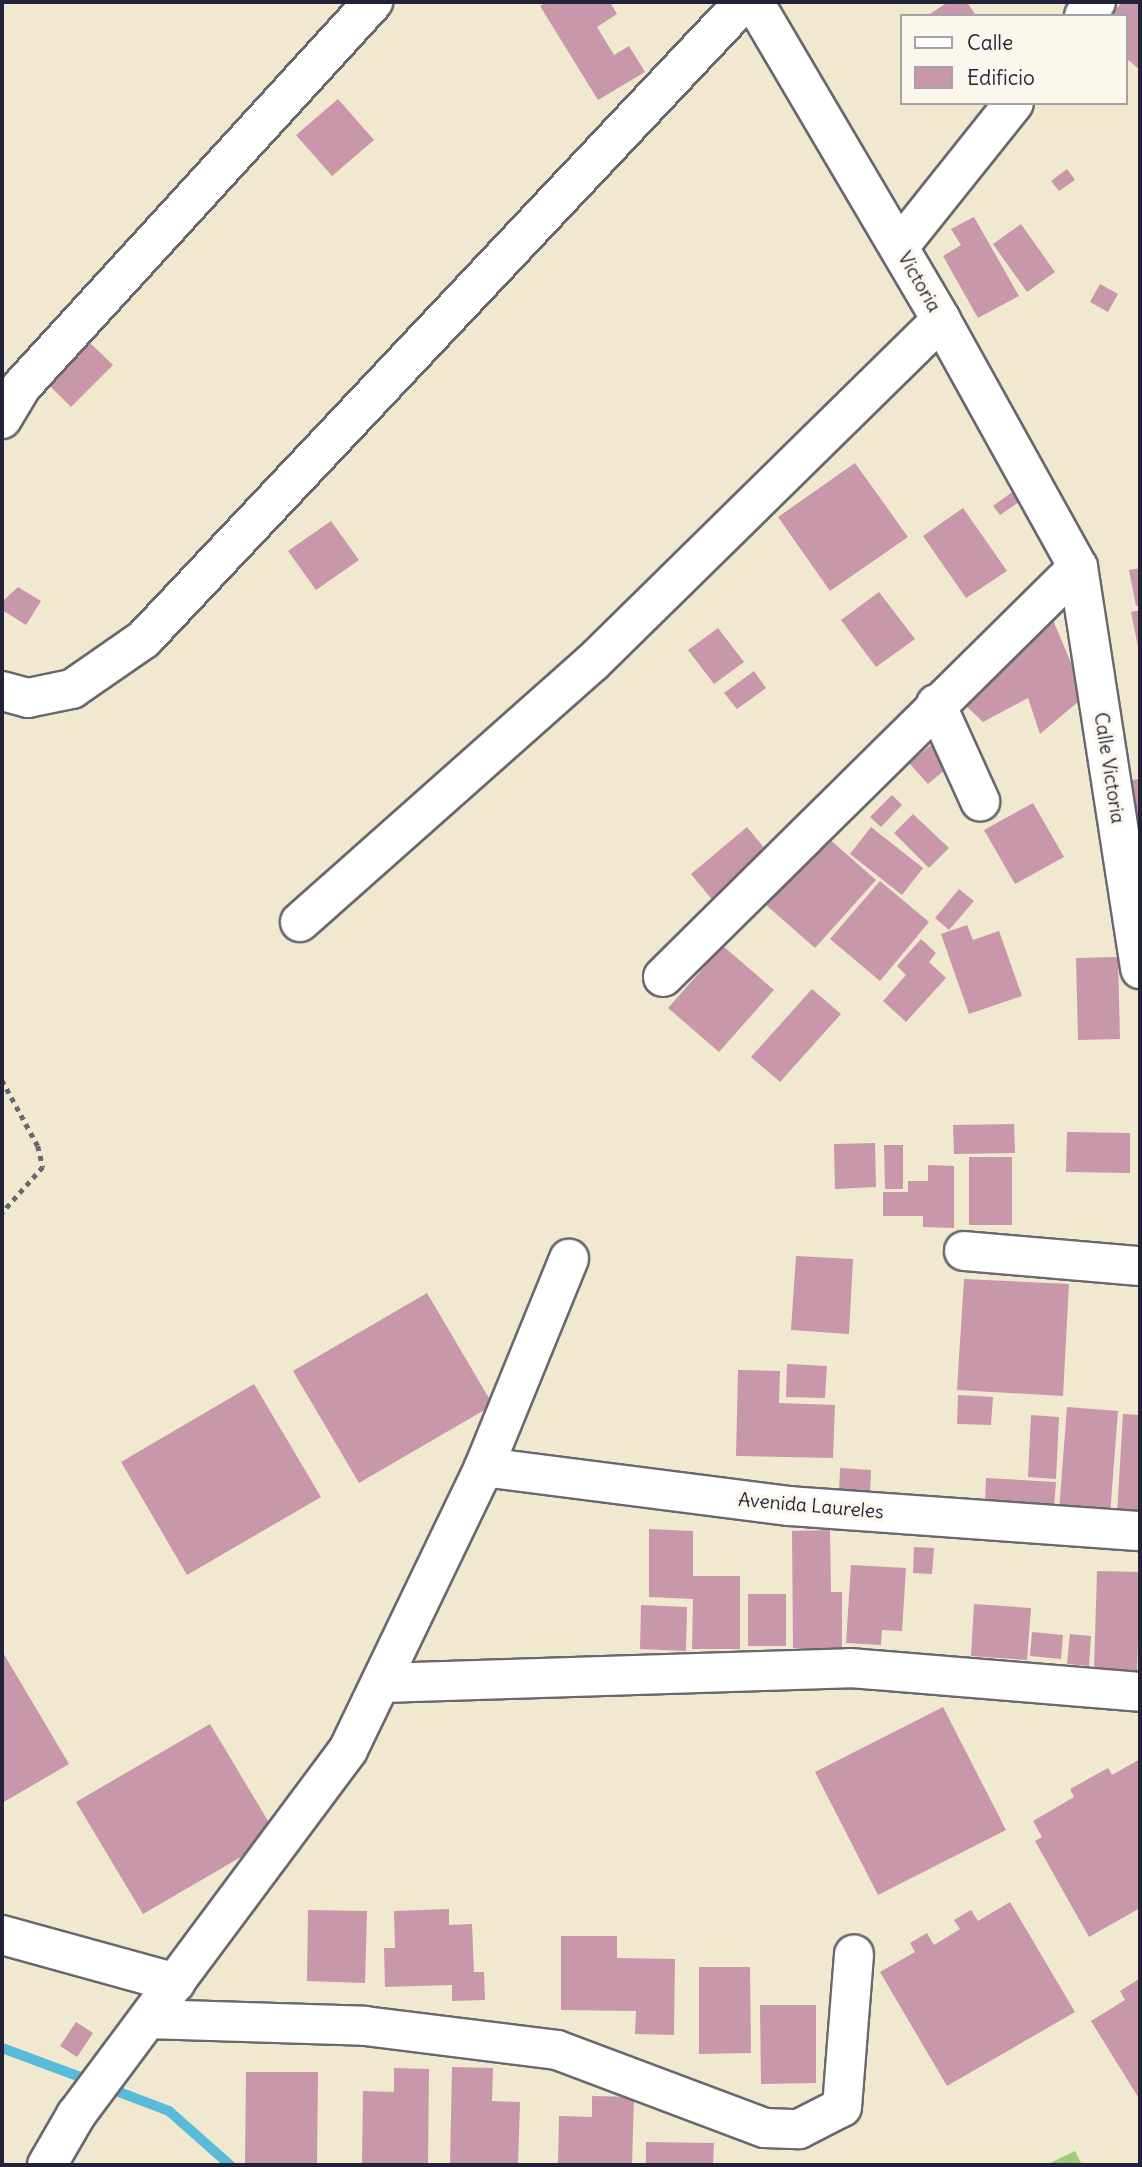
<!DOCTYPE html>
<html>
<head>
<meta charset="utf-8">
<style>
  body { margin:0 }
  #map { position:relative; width:1142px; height:2167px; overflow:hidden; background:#f0e9cf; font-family:Delius,sans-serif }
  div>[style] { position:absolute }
  .green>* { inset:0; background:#9ecc7a }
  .stream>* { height:10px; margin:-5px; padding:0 5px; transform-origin:5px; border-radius:5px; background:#5abbd8 }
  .building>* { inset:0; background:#c897a9 }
  .path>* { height:4.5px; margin-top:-2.25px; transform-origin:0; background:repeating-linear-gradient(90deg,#6a686f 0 5px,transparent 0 10px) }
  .roads { filter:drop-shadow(2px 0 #6a686f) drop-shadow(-2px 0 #6a686f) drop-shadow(0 2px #6a686f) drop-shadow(0 -2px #6a686f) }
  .street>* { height:38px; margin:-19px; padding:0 19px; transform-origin:19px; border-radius:19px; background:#fff }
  span { translate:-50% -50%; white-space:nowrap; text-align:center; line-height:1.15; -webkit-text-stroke:7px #fbf7ec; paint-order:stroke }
  .street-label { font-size:19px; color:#22223b }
  .frame { position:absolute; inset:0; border:4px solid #22223b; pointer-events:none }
  .legend { position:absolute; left:900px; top:14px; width:228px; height:91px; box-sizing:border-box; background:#fbf7ec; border:2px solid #a4a2a5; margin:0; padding:9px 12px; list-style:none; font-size:21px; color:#22223b }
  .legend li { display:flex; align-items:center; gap:14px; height:35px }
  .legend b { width:35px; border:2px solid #a4a2a5 }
</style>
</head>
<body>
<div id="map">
  <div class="green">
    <div style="clip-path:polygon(1075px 2151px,1082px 2165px,1046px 2165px)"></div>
  </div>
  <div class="stream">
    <div style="left:2px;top:2048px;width:95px;rotate:20.3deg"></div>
    <div style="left:106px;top:2087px;width:67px;rotate:20.9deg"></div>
    <div style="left:169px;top:2111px;width:81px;rotate:41.5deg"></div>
  </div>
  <div class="building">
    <div style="clip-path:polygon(547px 2px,610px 2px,617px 14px,597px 27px,614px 55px,629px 46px,645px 72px,598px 100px,540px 6px)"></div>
    <div style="clip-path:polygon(948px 2px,967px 2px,976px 16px,927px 16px)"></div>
    <div style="clip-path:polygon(1122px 2px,1140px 2px,1140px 70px,1126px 58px,1126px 16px,1110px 16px)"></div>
    <div style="clip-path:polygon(338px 99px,374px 140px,332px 176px,296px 135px)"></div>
    <div style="clip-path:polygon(1067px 169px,1075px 180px,1059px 191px,1051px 181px)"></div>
    <div style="clip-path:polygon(974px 217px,1019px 296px,978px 318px,943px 256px,961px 245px,951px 229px)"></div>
    <div style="clip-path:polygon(1021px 224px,1055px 272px,1027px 292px,993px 244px)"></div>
    <div style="clip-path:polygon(1100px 284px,1118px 294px,1108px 312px,1090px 302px)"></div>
    <div style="clip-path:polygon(90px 343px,113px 365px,71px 407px,49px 385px)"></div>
    <div style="clip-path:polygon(855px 463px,908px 537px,830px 591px,778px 517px)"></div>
    <div style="clip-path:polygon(1015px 490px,1022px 500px,1000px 515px,993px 506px)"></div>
    <div style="clip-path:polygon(963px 508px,1007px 571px,966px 598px,923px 536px)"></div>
    <div style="clip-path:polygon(331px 521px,359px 560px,316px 590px,288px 551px)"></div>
    <div style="clip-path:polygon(1140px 568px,1140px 605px,1136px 606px,1129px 570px)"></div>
    <div style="clip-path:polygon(18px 587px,41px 601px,26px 625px,2px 610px,2px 602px)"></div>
    <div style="clip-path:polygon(879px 592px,915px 639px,876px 667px,841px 620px)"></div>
    <div style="clip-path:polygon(1140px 610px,1140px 652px,1139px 652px,1131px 612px)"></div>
    <div style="clip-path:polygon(1053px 620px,1085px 696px,1040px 734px,1028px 698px,983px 722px,962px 702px)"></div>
    <div style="clip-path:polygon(718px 628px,744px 662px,714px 684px,688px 650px)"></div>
    <div style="clip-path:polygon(754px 671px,766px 688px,737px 709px,724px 693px)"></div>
    <div style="clip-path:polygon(939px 738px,958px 759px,928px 784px,909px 763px)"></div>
    <div style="clip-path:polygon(1140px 779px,1140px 835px,1139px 835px,1132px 780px)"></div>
    <div style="clip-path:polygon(892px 795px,902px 805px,881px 827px,870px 817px)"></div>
    <div style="clip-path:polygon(1033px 803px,1064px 857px,1015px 884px,984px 830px)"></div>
    <div style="clip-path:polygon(913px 814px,949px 848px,929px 868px,894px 833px)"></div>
    <div style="clip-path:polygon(747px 827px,770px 855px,714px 902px,691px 874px)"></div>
    <div style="clip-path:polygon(871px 827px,923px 868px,902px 895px,850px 854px)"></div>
    <div style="clip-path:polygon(827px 837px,876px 880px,815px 948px,766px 905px)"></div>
    <div style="clip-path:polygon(880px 881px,929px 922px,880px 981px,830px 939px)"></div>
    <div style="clip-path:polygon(959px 889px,974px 901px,949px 930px,935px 918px)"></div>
    <div style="clip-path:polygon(967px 925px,973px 940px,999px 931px,1022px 996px,969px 1014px,941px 934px)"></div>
    <div style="clip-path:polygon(921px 939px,936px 953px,929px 962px,946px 978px,906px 1022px,883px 1001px,906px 975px,897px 966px)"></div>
    <div style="clip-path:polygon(723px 946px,774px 990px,719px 1052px,668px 1008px)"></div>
    <div style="clip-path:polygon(1118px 957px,1120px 1039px,1078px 1040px,1076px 958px)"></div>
    <div style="clip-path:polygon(812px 989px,841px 1014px,780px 1082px,751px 1057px)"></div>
    <div style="clip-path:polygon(1014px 1124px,1015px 1153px,954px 1154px,953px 1125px)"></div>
    <div style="clip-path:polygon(1067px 1132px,1130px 1133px,1130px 1173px,1066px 1172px)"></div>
    <div style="clip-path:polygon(875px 1143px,876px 1187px,835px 1189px,834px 1144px)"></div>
    <div style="clip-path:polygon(884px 1145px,903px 1145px,903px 1189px,885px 1189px)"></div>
    <div style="clip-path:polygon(969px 1157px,1012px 1157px,1012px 1225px,969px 1225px)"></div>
    <div style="clip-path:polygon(928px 1165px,954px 1166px,954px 1228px,923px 1227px,923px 1216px,883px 1216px,883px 1192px,908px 1192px,908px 1181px,928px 1181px)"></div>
    <div style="clip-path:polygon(796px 1256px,853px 1259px,849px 1334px,791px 1330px)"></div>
    <div style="clip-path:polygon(964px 1279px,1069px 1284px,1063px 1396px,957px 1390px)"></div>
    <div style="clip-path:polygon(427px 1293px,493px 1405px,359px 1483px,293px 1371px)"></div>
    <div style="clip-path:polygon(787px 1364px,827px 1366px,825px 1398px,786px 1397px)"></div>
    <div style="clip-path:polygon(738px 1370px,780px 1371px,779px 1403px,835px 1405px,833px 1458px,736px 1456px)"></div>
    <div style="clip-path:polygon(254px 1384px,321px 1497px,187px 1575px,121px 1462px)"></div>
    <div style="clip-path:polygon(958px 1395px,993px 1397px,991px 1425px,957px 1424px)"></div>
    <div style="clip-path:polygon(1067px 1407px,1118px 1411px,1110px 1515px,1059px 1511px)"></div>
    <div style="clip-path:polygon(1123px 1414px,1140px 1415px,1140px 1515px,1117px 1514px)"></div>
    <div style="clip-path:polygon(1031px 1415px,1059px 1417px,1056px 1479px,1028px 1477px)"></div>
    <div style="clip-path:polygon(840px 1468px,871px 1470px,870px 1495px,839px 1494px)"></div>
    <div style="clip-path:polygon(986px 1478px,1056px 1482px,1054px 1508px,985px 1504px)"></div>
    <div style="clip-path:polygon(649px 1529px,693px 1531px,693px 1576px,740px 1576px,740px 1649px,692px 1649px,693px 1599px,649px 1597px)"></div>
    <div style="clip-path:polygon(830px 1530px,831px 1592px,842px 1592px,842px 1648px,793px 1648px,792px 1531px)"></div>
    <div style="clip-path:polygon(914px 1547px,934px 1548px,932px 1574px,913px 1573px)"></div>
    <div style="clip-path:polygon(851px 1565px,906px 1568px,902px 1631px,882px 1630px,881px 1645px,846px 1643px)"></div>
    <div style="clip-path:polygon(1097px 1571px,1140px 1572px,1137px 1672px,1094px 1670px)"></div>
    <div style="clip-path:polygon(748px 1594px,786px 1594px,786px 1646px,748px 1646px)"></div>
    <div style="clip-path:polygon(974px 1604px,1031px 1608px,1027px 1660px,971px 1656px)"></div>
    <div style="clip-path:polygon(641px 1605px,687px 1607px,686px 1651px,640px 1649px)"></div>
    <div style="clip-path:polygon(1032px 1632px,1063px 1635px,1061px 1659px,1030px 1656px)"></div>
    <div style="clip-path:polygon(1070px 1634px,1091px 1636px,1089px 1666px,1067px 1664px)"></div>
    <div style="clip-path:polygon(2px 1651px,69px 1764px,2px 1803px)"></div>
    <div style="clip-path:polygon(943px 1707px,1006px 1830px,878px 1895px,815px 1772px)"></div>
    <div style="clip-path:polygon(210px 1724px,277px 1836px,143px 1914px,76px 1802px)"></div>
    <div style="clip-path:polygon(1140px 1759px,1140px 1908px,1089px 1937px,1035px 1841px,1042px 1837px,1033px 1821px,1074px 1797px,1070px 1789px,1108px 1768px,1112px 1775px)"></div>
    <div style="clip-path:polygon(1010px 1902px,1075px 2012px,947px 2086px,880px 1972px,915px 1952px,910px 1943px,927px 1933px,934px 1945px,960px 1929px,954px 1920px,971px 1910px,978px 1921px)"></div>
    <div style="clip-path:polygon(449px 1909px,449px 1925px,472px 1924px,474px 1972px,484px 1972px,485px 2000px,452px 2001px,452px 1985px,385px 1987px,384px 1948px,395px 1948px,394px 1911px)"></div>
    <div style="clip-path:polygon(308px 1910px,367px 1911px,365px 1983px,307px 1981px)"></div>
    <div style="clip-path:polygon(561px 1936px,617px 1936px,617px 1958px,675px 1959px,674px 2035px,635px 2034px,636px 2011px,561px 2010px)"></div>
    <div style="clip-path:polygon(699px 1967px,750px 1967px,751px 2053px,699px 2054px)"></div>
    <div style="clip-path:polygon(1139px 1979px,1140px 1981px,1140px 2100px,1091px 2021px,1125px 2000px,1120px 1991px)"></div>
    <div style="clip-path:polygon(760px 2005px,816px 2005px,816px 2083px,761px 2084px)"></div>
    <div style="clip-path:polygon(76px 2022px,93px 2033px,77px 2057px,60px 2046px)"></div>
    <div style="clip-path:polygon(452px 2067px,493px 2068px,492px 2101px,520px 2102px,518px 2165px,450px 2165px)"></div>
    <div style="clip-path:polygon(394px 2068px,429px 2069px,428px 2165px,362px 2165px,363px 2091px,394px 2092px)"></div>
    <div style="clip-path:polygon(246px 2072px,318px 2072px,317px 2163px,245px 2163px)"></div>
    <div style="clip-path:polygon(592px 2096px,634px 2097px,632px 2165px,558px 2165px,559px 2116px,592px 2117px)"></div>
    <div style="clip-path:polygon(646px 2142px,714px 2143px,713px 2165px,646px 2165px)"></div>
  </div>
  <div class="path">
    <div style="left:2px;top:1080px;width:75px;rotate:61.4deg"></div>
    <div style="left:38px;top:1146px;width:22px;rotate:77deg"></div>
    <div style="left:43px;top:1167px;width:62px;rotate:131.7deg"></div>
  </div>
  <div class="roads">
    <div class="street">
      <div style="left:754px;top:2px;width:369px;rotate:59.5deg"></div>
      <div style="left:941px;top:320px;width:282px;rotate:61deg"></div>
      <div style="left:1078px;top:567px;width:407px;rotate:81.2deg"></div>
      <div style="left:1084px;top:16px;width:18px;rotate:-49deg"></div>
      <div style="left:899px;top:247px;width:184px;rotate:-51.4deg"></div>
      <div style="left:2px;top:419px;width:37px;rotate:-59deg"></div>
      <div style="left:21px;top:387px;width:522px;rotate:-47.56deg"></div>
      <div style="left:2px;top:691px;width:27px;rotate:15deg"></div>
      <div style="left:28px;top:698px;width:45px;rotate:-11.6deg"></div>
      <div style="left:72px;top:689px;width:88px;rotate:-34.8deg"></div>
      <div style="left:144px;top:639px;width:875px;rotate:-46.71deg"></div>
      <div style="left:936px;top:704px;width:107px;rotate:65.6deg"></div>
      <div style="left:300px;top:922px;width:390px;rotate:-41.6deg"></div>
      <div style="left:592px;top:663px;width:489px;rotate:-44.5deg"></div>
      <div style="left:663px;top:977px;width:583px;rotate:-44.65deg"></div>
      <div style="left:964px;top:1251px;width:177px;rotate:4.9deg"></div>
      <div style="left:484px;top:1467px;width:307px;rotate:7.3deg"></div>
      <div style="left:789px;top:1506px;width:352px;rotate:4.1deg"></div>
      <div style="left:382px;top:1683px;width:468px;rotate:-1.8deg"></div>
      <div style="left:850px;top:1668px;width:291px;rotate:4.7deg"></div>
      <div style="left:2px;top:1935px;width:180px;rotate:15.4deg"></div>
      <div style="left:148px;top:2019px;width:217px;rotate:1.8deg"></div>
      <div style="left:365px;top:2026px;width:193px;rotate:7.1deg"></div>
      <div style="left:557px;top:2050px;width:222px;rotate:20.6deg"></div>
      <div style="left:765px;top:2128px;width:34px;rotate:2deg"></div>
      <div style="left:799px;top:2129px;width:48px;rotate:-27.1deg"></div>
      <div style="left:842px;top:2107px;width:153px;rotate:-85.5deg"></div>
      <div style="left:47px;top:2165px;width:58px;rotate:-59.9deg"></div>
      <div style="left:76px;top:2115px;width:455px;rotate:-53.3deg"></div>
      <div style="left:348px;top:1750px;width:314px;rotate:-64.3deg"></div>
      <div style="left:484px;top:1467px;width:225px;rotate:-67.8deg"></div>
    </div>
  </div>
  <div class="street-label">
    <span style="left:919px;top:282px;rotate:60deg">Victoria</span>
    <span style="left:1109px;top:768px;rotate:81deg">Calle Victoria</span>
    <span style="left:811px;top:1506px;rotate:5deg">Avenida Laureles</span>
  </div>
  <div class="frame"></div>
  <ul class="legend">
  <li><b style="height:9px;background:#fff"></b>Calle</li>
  <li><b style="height:19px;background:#c897a9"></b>Edificio</li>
  </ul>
</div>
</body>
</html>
